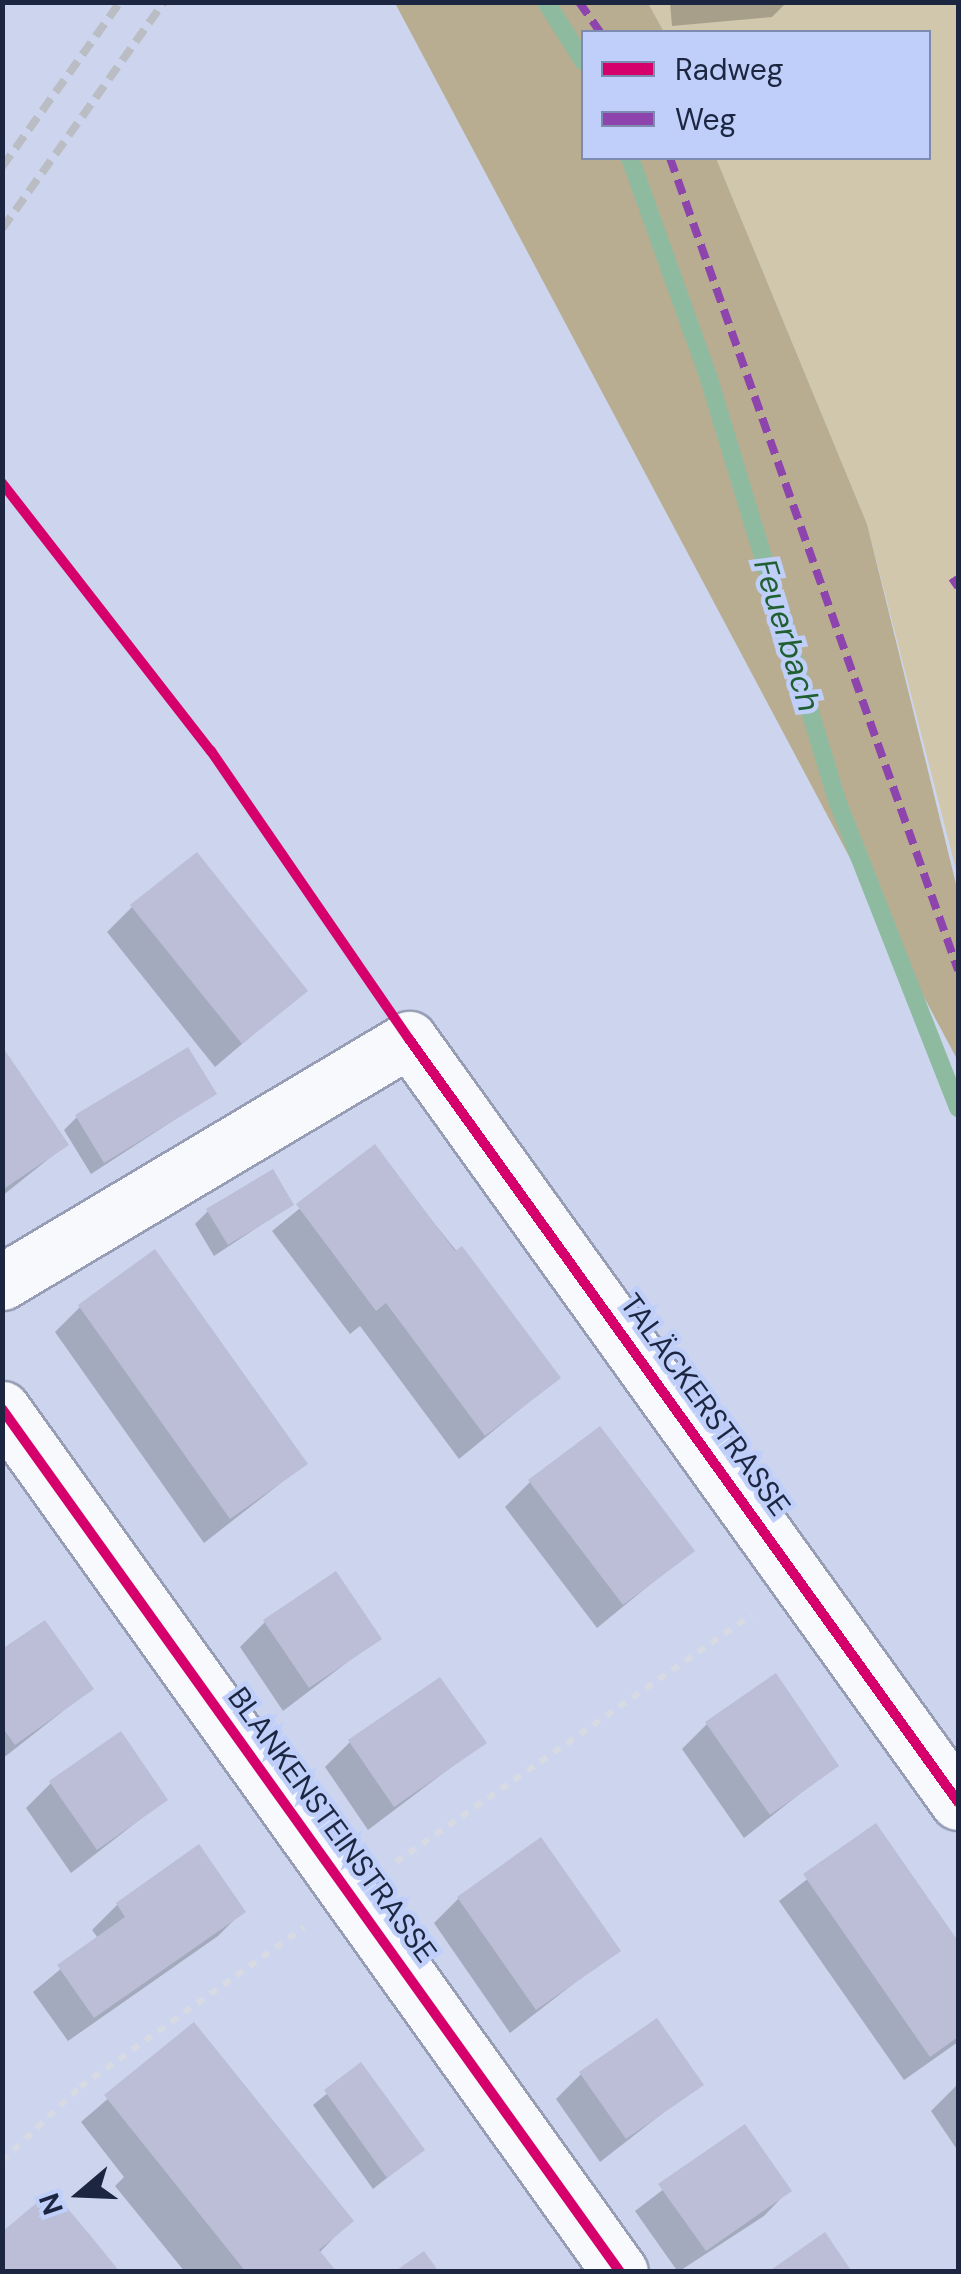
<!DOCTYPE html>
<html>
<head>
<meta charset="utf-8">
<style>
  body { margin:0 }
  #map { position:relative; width:961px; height:2274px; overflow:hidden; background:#ccd5ed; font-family:"DM Sans",sans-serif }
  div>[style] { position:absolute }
  .green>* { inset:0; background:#d1c7ac }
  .forest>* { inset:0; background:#b8ad91 }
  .shadow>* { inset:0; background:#0003 }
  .stream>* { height:18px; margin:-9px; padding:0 9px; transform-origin:9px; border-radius:9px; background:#8ebba0 }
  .building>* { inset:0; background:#bcbdd6 }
  .path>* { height:6px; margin-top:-3px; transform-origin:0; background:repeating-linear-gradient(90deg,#d7dae2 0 8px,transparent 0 16px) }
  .roads { filter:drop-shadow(2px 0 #969db5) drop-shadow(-2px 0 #969db5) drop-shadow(0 2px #969db5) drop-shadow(0 -2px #969db5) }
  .minor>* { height:55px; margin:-27.5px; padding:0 27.5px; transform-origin:27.5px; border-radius:27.5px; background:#f7f9fc }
  .rail>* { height:8px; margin-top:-4px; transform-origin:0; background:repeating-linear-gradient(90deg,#bbbdc4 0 15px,transparent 0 23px) }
  .quiet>* { height:8px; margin-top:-4px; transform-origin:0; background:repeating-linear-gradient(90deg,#8e44ad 0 15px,transparent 0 23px) }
  .cycleway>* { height:10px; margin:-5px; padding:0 5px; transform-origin:5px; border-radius:5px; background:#d6006c }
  span { translate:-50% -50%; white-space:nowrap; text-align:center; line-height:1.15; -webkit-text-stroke:9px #bfcffa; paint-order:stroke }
  .street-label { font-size:30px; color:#1d2641 }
  .water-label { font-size:32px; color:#1f5f30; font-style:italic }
  .frame { position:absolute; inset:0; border:5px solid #1d2641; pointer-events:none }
  .legend { position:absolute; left:581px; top:30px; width:350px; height:130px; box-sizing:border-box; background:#bfcffa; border:2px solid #7e8bb0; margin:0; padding:12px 18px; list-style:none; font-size:30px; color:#1d2641 }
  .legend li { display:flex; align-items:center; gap:20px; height:50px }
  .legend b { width:50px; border:2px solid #7e8bb0 }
  .north { position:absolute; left:30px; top:2144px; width:100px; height:100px; -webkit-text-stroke:8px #bfcffa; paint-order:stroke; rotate:251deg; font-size:28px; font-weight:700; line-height:40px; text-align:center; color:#1d2641 }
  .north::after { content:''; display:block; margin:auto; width:35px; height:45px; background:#1d2641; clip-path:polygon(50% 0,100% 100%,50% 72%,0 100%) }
</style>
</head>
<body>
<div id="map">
  <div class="green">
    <div style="clip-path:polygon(648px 3px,958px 3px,958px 877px,867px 524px,716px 158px,928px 158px,928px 32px,664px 32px)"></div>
  </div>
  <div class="forest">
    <div style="clip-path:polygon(395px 3px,648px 3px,664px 32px,584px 32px,584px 158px,716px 158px,867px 524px,958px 892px,958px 1061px)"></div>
  </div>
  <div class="shadow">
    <div style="clip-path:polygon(670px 2px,787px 2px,772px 17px,672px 26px)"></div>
    <div style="clip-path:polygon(132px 907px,304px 991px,215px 1067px,107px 932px)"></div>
    <div style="clip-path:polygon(2px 1050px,66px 1145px,2px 1196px)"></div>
    <div style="clip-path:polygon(214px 1094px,91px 1174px,64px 1130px,77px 1117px)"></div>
    <div style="clip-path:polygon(374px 1148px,558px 1378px,459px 1459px,360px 1326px,350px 1334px,272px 1231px)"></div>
    <div style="clip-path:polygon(291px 1205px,214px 1256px,195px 1224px,208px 1211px)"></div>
    <div style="clip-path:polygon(80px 1307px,305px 1464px,204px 1543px,55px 1332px)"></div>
    <div style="clip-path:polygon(530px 1482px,691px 1551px,597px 1628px,505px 1507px)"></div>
    <div style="clip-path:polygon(265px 1622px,379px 1638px,283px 1711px,240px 1647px)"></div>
    <div style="clip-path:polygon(2px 1652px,91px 1689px,2px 1759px)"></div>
    <div style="clip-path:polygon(707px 1724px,836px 1765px,744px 1838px,682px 1749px)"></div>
    <div style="clip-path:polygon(350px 1742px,483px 1743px,368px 1830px,325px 1767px)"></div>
    <div style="clip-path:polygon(51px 1783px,165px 1800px,71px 1873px,26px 1808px)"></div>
    <div style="clip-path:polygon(876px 1826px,958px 1946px,958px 2042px,904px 2080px,779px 1901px)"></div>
    <div style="clip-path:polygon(459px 1898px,617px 1950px,510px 2033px,434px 1923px)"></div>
    <div style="clip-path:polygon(117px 1905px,243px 1911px,218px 1936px,68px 2041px,33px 1992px,98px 1938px,92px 1930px)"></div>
    <div style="clip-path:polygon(193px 2025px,351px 2220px,319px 2253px,334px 2272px,185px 2272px,115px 2186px,124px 2177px,81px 2122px)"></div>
    <div style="clip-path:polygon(361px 2066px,422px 2150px,373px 2189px,313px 2105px)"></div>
    <div style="clip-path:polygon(581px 2074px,700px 2084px,600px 2162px,556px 2099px)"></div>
    <div style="clip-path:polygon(958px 2084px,958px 2151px,931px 2111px)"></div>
    <div style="clip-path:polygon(744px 2128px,788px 2191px,764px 2216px,678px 2272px,635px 2211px)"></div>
  </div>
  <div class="stream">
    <div style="left:546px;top:2px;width:71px;rotate:57.7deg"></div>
    <div style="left:630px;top:158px;width:235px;rotate:70.3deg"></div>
    <div style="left:709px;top:379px;width:443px;rotate:73.1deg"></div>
    <div style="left:838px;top:803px;width:328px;rotate:68.5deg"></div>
  </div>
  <div class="building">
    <div style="clip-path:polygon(197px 852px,308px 991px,242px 1044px,130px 905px)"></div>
    <div style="clip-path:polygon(2px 1046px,69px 1145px,2px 1190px)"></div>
    <div style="clip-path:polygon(188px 1047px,217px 1094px,104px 1163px,75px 1115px)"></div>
    <div style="clip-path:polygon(375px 1144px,455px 1251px,462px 1246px,561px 1378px,485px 1436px,386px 1303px,376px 1311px,296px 1204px)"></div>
    <div style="clip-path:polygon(273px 1169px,294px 1205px,228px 1245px,206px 1209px)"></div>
    <div style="clip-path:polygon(155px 1249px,308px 1464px,230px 1519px,78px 1305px)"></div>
    <div style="clip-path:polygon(600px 1426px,695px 1551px,623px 1605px,528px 1480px)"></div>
    <div style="clip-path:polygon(336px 1571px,382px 1639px,309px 1688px,263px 1620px)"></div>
    <div style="clip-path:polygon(45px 1620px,94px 1689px,15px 1745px,2px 1727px,2px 1649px)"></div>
    <div style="clip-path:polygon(776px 1673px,839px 1766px,770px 1815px,705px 1722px)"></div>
    <div style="clip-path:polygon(440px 1677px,487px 1743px,394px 1807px,348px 1740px)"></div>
    <div style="clip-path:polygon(121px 1731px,168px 1800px,97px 1850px,49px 1781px)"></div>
    <div style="clip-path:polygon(876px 1823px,958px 1941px,958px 2037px,930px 2057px,803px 1874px)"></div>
    <div style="clip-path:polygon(541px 1837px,621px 1951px,536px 2010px,457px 1897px)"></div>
    <div style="clip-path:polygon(199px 1844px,246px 1912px,94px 2018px,57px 1965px,125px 1917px,116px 1903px)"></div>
    <div style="clip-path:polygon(657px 2018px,704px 2085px,626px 2139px,579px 2072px)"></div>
    <div style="clip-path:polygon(194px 2022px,354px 2221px,319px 2250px,337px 2272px,246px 2272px,104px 2095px)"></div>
    <div style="clip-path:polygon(361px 2062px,425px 2150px,387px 2178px,324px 2090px)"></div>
    <div style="clip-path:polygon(745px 2124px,792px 2191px,706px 2251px,658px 2184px)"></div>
    <div style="clip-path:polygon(52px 2190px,90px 2235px,120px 2272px,2px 2272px,2px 2232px)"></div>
    <div style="clip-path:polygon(825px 2232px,852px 2272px,768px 2272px)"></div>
    <div style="clip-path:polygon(424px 2251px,439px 2272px,394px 2272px)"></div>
  </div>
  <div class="path">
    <div style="left:396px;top:1862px;width:433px;rotate:-34.8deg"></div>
    <div style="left:2px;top:2161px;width:108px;rotate:-43.5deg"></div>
    <div style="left:80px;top:2087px;width:275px;rotate:-35.5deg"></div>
  </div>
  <div class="roads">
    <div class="minor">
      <div style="left:2px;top:1282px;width:474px;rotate:-30.8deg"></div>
      <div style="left:409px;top:1039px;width:940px;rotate:54.26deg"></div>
      <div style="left:2px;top:1409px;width:1061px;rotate:54.39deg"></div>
    </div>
  </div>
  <div class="rail">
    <div style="left:2px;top:167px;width:203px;rotate:-54.4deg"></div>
    <div style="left:2px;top:229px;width:279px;rotate:-54.5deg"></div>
  </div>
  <div class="quiet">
    <div style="left:377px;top:2px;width:1px;rotate:90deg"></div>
    <div style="left:579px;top:2px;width:37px;rotate:55deg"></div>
    <div style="left:670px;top:158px;width:862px;rotate:70.47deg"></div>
    <div style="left:952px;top:578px;width:11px;rotate:56deg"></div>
  </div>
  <div class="cycleway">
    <div style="left:2px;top:483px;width:340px;rotate:52.1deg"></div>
    <div style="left:211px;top:751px;width:349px;rotate:55.5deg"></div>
    <div style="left:409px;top:1039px;width:940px;rotate:54.26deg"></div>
    <div style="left:2px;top:1409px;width:1061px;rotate:54.39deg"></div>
  </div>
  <div class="street-label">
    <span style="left:705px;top:1405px;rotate:54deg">TALÄCKERSTRASSE</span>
    <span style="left:332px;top:1825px;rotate:54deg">BLANKENSTEINSTRASSE</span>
  </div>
  <div class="water-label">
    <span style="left:787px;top:635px;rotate:73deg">Feuerbach</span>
  </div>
  <div class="frame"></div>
  <ul class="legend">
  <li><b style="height:12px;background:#d6006c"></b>Radweg</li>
  <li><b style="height:12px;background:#8e44ad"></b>Weg</li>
  </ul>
  <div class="north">N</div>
</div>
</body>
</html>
